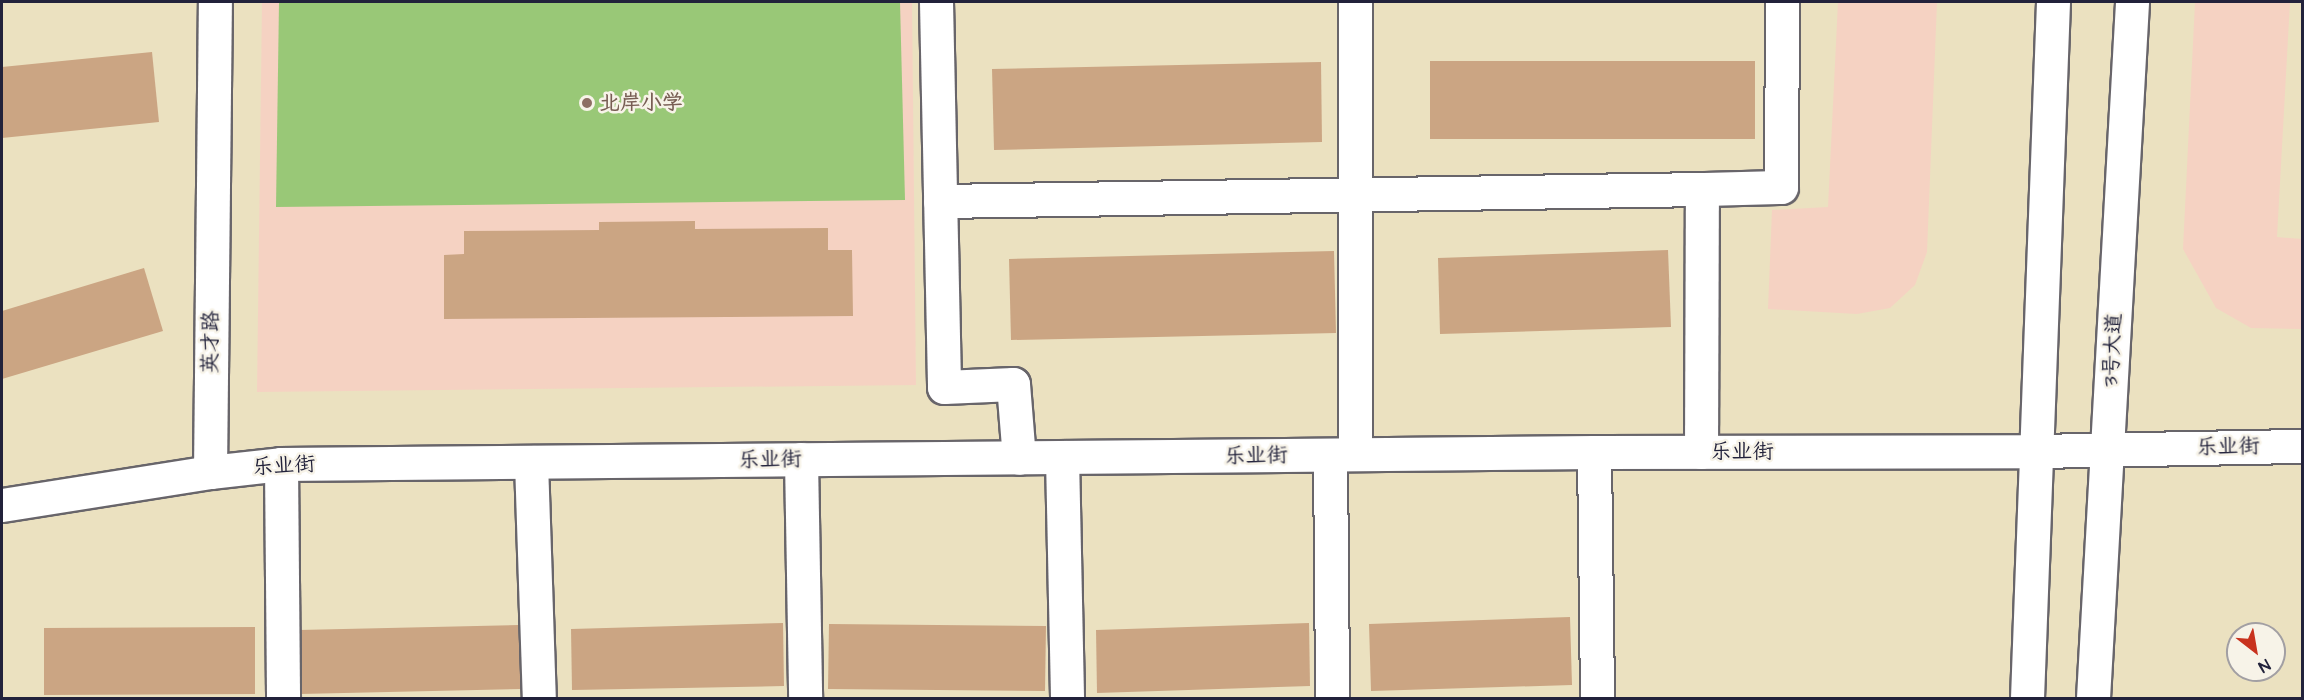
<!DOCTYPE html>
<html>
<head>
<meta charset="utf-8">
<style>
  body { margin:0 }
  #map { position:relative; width:2304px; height:700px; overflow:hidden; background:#ebe1c0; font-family:"Architects Daughter","LXGW WenKai TC",sans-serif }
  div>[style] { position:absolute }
  .built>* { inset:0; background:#f5d2c2 }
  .green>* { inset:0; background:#99c877 }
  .building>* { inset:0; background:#cba583 }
  .roads { filter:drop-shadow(2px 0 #68656a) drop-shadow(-2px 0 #68656a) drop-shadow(0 2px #68656a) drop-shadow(0 -2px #68656a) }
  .street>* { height:33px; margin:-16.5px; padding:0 16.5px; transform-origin:16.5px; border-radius:16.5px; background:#fff }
  .primary>* { height:33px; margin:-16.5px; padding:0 16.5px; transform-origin:16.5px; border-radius:16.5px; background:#fff }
  .dots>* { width:16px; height:16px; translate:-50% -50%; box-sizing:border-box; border:3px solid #f7f3e8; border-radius:50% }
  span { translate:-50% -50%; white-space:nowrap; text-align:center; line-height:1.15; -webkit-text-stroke:5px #f7f3e8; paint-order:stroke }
  .education-label { font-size:21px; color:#785e54; font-weight:700 }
  .left { translate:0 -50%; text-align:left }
  .street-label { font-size:21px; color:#22223b }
  .frame { position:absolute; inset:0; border:3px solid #22223b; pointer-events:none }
  .north { position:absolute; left:2226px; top:622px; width:60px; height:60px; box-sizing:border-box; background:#f7f3e8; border:2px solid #a29fa3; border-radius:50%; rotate:149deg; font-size:16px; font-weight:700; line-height:24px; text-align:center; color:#22223b }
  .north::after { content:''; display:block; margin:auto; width:21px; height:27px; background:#c8321e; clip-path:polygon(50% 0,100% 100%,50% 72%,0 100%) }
</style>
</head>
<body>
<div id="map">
  <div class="built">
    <div style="clip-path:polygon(262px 2px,912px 2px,916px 385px,257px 392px)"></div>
    <div style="clip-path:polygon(1838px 2px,1937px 2px,1927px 252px,1915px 285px,1890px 308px,1857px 314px,1768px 309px,1772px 210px,1828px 207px)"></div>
    <div style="clip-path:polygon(2195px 2px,2290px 2px,2277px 237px,2302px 239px,2302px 329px,2251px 328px,2216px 308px,2183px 249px)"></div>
  </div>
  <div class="green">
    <div style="clip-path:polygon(279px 2px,900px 2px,905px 200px,276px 207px)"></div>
  </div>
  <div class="building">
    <div style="clip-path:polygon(152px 52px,159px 122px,2px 138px,2px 67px)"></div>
    <div style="clip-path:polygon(1430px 61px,1755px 61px,1755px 139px,1430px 139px)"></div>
    <div style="clip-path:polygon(1321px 62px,1322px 142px,994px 150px,992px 69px)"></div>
    <div style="clip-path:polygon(695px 221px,695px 229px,828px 228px,828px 250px,852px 250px,853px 316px,444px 319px,444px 255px,464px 254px,464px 231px,599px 230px,599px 222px)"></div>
    <div style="clip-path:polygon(1668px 250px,1671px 327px,1440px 334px,1438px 258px)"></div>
    <div style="clip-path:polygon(1334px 251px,1336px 333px,1011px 340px,1009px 259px)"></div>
    <div style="clip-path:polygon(144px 268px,163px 331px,2px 379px,2px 311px)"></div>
    <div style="clip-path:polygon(1570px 617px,1572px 685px,1371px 691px,1369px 624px)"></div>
    <div style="clip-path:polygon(783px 623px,784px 686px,572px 690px,571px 629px)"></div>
    <div style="clip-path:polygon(1309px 623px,1310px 686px,1097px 693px,1096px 630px)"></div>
    <div style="clip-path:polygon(829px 624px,1046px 626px,1045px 691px,828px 689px)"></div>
    <div style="clip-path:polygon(519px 625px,521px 689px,300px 694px,299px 630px)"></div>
    <div style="clip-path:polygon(255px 627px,255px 694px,44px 695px,44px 628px)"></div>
  </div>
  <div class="roads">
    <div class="street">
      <div style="left:936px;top:2px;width:385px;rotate:88.8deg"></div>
      <div style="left:944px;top:387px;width:69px;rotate:-2.5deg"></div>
      <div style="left:1013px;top:384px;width:74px;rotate:85.4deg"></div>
      <div style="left:1355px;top:2px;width:452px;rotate:90deg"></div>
      <div style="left:940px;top:201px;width:762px;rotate:-0.9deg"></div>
      <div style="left:1594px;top:452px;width:246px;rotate:89.3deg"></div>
      <div style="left:1701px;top:452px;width:263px;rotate:-89.8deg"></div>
      <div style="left:1702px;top:189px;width:79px;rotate:-1.5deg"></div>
      <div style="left:1781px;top:187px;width:185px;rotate:-89.7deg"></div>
      <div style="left:1330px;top:455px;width:243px;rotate:89.5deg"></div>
      <div style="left:1062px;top:457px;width:241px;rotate:88.8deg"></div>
      <div style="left:801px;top:459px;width:239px;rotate:89deg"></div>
      <div style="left:531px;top:462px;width:236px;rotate:88.1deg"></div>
      <div style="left:281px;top:464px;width:234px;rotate:89.5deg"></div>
      <div style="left:210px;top:472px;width:71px;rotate:-6.4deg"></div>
      <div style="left:281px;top:464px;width:1313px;rotate:-0.52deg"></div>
      <div style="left:1594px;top:452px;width:442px;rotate:-0.1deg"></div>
      <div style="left:2036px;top:451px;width:266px;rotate:-1.1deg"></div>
      <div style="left:2px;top:505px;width:211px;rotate:-9deg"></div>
      <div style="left:210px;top:472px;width:470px;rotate:-89.4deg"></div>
    </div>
    <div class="primary">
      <div style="left:2027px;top:698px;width:696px;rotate:-87.86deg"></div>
      <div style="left:2093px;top:698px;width:697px;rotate:-86.79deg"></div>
    </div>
  </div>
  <div class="dots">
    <div style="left:587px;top:103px;background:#8d6e63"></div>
  </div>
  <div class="education-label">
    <span class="left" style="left:599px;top:103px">北岸小学</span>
  </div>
  <div class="street-label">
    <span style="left:211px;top:342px;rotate:-89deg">英才路</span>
    <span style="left:2113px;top:350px;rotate:-87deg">3号大道</span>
    <span style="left:2228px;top:447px;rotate:-1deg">乐业街</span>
    <span style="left:1742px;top:452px">乐业街</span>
    <span style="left:1256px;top:456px;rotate:-1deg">乐业街</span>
    <span style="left:770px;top:460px;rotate:-1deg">乐业街</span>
    <span style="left:284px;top:466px;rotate:-3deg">乐业街</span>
  </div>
  <div class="frame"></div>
  <div class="north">N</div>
</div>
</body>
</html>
